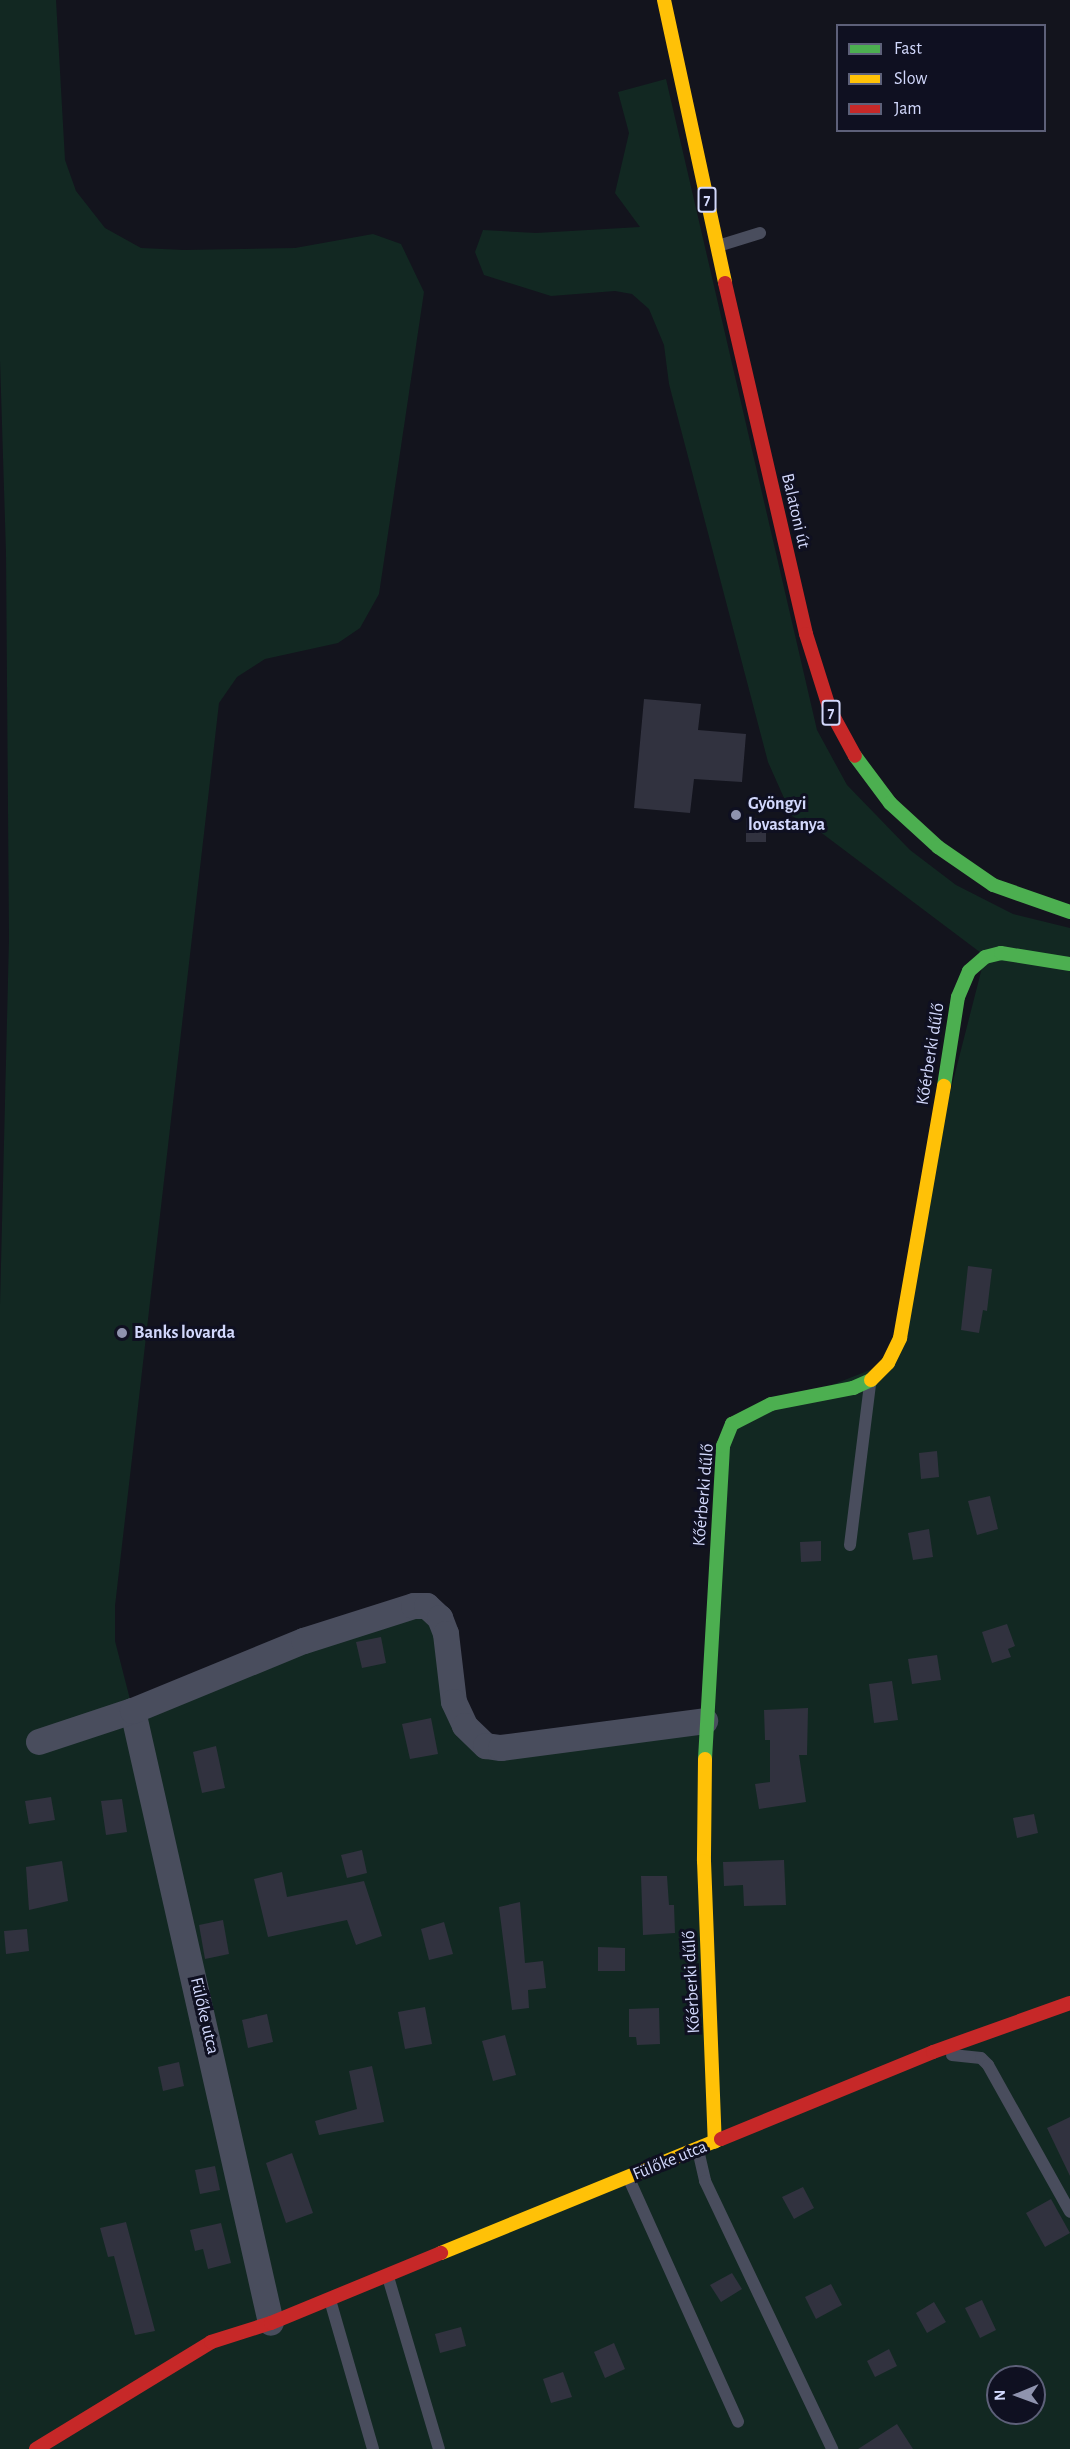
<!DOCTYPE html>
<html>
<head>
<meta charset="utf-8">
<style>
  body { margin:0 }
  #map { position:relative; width:1070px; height:2449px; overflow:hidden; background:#13141d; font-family:"Alegreya Sans",sans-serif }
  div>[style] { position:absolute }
  .green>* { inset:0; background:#122822 }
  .building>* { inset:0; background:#31323f }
  .lane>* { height:12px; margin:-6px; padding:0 6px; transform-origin:6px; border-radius:6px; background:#494d5d }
  .street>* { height:26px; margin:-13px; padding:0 13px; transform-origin:13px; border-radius:13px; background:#494d5d }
  .fast>* { height:14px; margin:-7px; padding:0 7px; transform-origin:7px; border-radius:7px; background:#4caf50 }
  .slow>* { height:14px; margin:-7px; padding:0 7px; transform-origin:7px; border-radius:7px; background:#ffc107 }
  .jam>* { height:14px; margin:-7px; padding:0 7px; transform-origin:7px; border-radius:7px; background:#c62828 }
  .dots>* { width:16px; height:16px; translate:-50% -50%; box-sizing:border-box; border:3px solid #0f1021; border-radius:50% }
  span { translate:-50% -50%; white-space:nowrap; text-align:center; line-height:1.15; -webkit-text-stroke:6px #0f1021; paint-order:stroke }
  .shield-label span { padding:2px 4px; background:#0f1021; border:2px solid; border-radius:4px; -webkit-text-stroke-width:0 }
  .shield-label { font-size:16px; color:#d2d8fc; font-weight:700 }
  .street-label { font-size:18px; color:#d2d8fc }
  .poi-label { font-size:18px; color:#d2d8fc; font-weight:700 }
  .left { translate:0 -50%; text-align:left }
  .legend { position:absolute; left:836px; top:24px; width:210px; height:108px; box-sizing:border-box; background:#0f1021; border:2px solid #5d6079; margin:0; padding:8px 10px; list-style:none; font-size:18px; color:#d2d8fc }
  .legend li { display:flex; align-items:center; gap:12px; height:30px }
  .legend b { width:30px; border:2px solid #5d6079 }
  .north { position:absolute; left:986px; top:2365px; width:60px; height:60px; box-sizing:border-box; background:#0f1021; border:2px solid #5d6079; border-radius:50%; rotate:269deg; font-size:16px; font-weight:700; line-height:24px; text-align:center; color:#d2d8fc }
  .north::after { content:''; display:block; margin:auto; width:21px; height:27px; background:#8f93ae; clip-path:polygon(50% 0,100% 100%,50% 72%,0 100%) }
</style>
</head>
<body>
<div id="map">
  <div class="green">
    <div style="clip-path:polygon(evenodd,0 0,56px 0,65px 160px,76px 191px,105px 228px,141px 248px,184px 250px,295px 248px,373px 234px,401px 244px,424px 292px,379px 594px,360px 628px,338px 643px,265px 659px,237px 677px,219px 703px,115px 1606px,115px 1641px,133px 1711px,427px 1606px,449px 1677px,486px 1746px,705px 1721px,732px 1424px,888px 1363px,930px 1171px,985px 956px,819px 831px,792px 816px,768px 762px,669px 384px,664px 345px,649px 309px,632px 294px,615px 291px,551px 296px,484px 275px,475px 252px,483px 230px,536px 233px,640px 227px,615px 193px,629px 133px,618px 92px,666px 79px,817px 730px,847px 785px,910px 850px,956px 885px,1013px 914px,1070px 928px,1070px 2449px,0 2449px,0 1305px,9px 939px,6px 553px,0 360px,0 0,998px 2377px,1034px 2377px,1034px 2413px,998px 2413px,998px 2377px)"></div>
  </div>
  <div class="building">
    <div style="clip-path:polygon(644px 699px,701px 704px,698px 730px,746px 734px,742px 782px,694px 779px,690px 813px,634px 808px)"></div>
    <div style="clip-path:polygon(746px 818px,766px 818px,766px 842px,746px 842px)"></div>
    <div style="clip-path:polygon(968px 1266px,992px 1269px,987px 1311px,983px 1310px,979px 1333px,961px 1330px)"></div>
    <div style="clip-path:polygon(937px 1451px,939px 1477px,921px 1479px,919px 1453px)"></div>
    <div style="clip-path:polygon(990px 1496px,998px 1529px,977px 1535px,968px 1501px)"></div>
    <div style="clip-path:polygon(929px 1529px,933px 1557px,913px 1560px,908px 1533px)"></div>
    <div style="clip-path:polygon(821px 1541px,821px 1561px,801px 1562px,800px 1542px)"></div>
    <div style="clip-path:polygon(1007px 1624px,1015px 1646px,1008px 1649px,1011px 1657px,992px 1663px,982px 1632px)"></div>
    <div style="clip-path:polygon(381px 1637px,386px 1663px,362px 1668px,356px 1642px)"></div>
    <div style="clip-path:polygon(937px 1655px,941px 1680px,912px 1684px,908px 1659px)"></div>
    <div style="clip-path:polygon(892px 1681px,898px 1720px,874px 1723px,869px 1684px)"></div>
    <div style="clip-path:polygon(808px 1708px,807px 1755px,799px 1755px,806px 1802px,759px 1809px,755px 1784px,770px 1782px,770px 1740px,765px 1740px,764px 1710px)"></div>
    <div style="clip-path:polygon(431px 1718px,438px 1754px,410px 1759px,402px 1724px)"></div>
    <div style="clip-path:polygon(216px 1746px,225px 1788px,202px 1793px,193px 1752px)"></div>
    <div style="clip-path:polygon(51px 1797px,55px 1820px,29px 1824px,25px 1801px)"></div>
    <div style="clip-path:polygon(122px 1799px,127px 1832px,106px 1835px,101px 1801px)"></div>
    <div style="clip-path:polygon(1034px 1814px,1038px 1833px,1017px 1838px,1013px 1818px)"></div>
    <div style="clip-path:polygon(362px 1850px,367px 1873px,347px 1878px,341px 1855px)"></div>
    <div style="clip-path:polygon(784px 1860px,786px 1905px,744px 1906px,743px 1885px,724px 1886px,723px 1862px)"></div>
    <div style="clip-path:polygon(62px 1861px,68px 1901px,29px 1910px,26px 1867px)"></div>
    <div style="clip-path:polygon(282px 1872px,287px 1897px,364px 1881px,382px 1936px,356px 1945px,347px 1920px,268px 1937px,254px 1879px)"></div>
    <div style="clip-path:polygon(641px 1876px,667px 1876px,669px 1905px,674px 1905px,675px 1933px,643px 1935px)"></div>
    <div style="clip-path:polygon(520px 1902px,525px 1963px,543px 1961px,546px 1988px,528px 1990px,529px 2008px,512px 2010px,499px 1907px)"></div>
    <div style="clip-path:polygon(223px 1920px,229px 1954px,205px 1959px,199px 1925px)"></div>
    <div style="clip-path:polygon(444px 1922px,453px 1954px,429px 1960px,421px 1929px)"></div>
    <div style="clip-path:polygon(27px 1929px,29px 1951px,6px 1954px,4px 1931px)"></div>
    <div style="clip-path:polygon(598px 1947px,625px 1948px,625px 1971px,598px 1971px)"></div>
    <div style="clip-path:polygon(425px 2007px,432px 2044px,405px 2049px,398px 2012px)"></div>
    <div style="clip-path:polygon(659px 2008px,660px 2044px,637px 2045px,636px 2037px,629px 2037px,629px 2009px)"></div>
    <div style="clip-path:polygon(267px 2014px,273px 2042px,248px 2048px,242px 2020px)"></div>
    <div style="clip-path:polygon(505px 2035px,516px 2075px,493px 2081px,482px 2041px)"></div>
    <div style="clip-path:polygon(179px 2062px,184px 2086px,163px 2091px,158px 2067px)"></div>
    <div style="clip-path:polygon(372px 2066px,384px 2122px,319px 2135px,315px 2121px,357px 2109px,349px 2071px)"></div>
    <div style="clip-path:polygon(1070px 2117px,1070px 2176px,1047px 2128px)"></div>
    <div style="clip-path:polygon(292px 2153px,313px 2213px,286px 2223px,266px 2163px)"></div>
    <div style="clip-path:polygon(215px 2166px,220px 2190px,200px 2194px,195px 2170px)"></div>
    <div style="clip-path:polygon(803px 2187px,814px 2208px,794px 2219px,782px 2197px)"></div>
    <div style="clip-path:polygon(1051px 2199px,1070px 2233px,1045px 2247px,1026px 2213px)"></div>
    <div style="clip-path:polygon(126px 2222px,155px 2331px,135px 2335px,114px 2256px,108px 2257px,100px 2228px)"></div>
    <div style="clip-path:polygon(221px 2223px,231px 2263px,208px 2269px,203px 2249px,195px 2251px,190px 2230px)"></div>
    <div style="clip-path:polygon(732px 2273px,742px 2289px,721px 2302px,710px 2285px)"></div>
    <div style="clip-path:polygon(831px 2284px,842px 2305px,816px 2319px,805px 2297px)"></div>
    <div style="clip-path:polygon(982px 2300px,996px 2330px,980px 2338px,965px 2308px)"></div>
    <div style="clip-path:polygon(934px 2302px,946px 2322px,927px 2333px,916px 2313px)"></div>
    <div style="clip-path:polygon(461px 2327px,466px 2346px,440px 2353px,435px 2334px)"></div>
    <div style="clip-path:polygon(614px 2343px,625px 2369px,605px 2378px,594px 2352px)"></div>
    <div style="clip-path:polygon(889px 2349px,897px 2366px,875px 2377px,867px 2361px)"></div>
    <div style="clip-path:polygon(563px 2372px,572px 2397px,551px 2403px,543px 2379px)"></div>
    <div style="clip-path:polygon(897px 2424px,913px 2449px,858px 2449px)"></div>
  </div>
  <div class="lane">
    <div style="left:718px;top:246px;width:44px;rotate:-17.2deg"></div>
    <div style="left:850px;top:1545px;width:162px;rotate:-82.9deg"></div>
    <div style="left:952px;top:2055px;width:29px;rotate:6deg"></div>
    <div style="left:981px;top:2058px;width:10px;rotate:45deg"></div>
    <div style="left:988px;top:2065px;width:168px;rotate:60.8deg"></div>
    <div style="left:698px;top:2150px;width:32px;rotate:77deg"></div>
    <div style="left:705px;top:2181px;width:297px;rotate:64.6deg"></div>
    <div style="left:629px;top:2179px;width:266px;rotate:65.8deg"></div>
    <div style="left:388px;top:2277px;width:179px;rotate:73.5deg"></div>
    <div style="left:330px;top:2300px;width:155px;rotate:73.9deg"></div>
  </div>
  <div class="street">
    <div style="left:133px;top:1711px;width:627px;rotate:77.29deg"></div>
    <div style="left:39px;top:1742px;width:99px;rotate:-18.3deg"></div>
    <div style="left:133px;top:1711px;width:185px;rotate:-22.3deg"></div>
    <div style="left:304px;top:1641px;width:115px;rotate:-17.7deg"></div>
    <div style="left:414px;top:1606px;width:13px"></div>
    <div style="left:427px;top:1606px;width:18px;rotate:43deg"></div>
    <div style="left:440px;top:1618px;width:17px;rotate:69deg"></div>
    <div style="left:446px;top:1634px;width:68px;rotate:83.3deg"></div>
    <div style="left:454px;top:1702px;width:26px;rotate:65deg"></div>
    <div style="left:465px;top:1726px;width:29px;rotate:44deg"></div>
    <div style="left:486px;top:1746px;width:15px;rotate:8deg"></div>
    <div style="left:501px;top:1748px;width:206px;rotate:-7.5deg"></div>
  </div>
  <div class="fast">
    <div style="left:855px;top:756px;width:59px;rotate:53.3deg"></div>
    <div style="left:890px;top:803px;width:65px;rotate:42.5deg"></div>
    <div style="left:938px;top:847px;width:67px;rotate:34.6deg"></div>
    <div style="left:993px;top:885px;width:82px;rotate:19.3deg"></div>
    <div style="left:944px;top:1086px;width:90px;rotate:-81.1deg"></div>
    <div style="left:958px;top:997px;width:28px;rotate:-67deg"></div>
    <div style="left:969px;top:971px;width:21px;rotate:-41deg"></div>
    <div style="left:985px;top:957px;width:16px;rotate:-14deg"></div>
    <div style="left:1001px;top:953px;width:70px;rotate:9.1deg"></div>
    <div style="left:705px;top:1759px;width:314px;rotate:-86.7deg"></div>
    <div style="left:723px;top:1446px;width:24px;rotate:-68deg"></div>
    <div style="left:732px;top:1424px;width:44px;rotate:-27.1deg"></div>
    <div style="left:771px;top:1404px;width:84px;rotate:-11deg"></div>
    <div style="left:853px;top:1388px;width:20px;rotate:-24deg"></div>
  </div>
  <div class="slow">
    <div style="left:664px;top:0;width:289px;rotate:77.8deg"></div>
    <div style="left:871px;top:1380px;width:24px;rotate:-45deg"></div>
    <div style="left:888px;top:1363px;width:28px;rotate:-64deg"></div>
    <div style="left:900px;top:1338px;width:256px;rotate:-80.1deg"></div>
    <div style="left:705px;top:1759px;width:102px;rotate:90.6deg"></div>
    <div style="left:704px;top:1861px;width:281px;rotate:87.8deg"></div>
    <div style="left:441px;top:2253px;width:302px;rotate:-22.2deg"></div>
  </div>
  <div class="jam">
    <div style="left:725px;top:283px;width:360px;rotate:77deg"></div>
    <div style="left:806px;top:634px;width:80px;rotate:72.5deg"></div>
    <div style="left:830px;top:710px;width:52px;rotate:61.5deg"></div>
    <div style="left:721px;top:2139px;width:229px;rotate:-22.3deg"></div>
    <div style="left:933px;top:2052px;width:145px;rotate:-19.7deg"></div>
    <div style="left:36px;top:2449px;width:205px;rotate:-31.4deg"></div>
    <div style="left:211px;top:2342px;width:63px;rotate:-17.6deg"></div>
    <div style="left:271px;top:2323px;width:184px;rotate:-22.4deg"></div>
  </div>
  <div class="dots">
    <div style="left:736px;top:815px;background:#8f93ae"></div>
    <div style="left:122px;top:1333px;background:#8f93ae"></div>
  </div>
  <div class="shield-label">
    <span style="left:707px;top:200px">7</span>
    <span style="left:831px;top:713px">7</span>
  </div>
  <div class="street-label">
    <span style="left:795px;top:511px;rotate:77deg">Balatoni út</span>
    <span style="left:931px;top:1054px;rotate:-81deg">Kőérberki dűlő</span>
    <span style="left:704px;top:1495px;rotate:-85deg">Kőérberki dűlő</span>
    <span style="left:692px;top:1982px;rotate:-93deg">Kőérberki dűlő</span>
    <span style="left:204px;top:2016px;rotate:77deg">Fülőke utca</span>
    <span style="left:670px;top:2161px;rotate:-22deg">Fülőke utca</span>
  </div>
  <div class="poi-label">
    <span class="left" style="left:748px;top:815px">Gyöngyi<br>lovastanya</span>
    <span class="left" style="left:134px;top:1333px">Banks lovarda</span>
  </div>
  <ul class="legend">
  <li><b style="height:8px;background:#4caf50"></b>Fast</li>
  <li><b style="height:8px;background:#ffc107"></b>Slow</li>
  <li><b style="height:8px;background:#c62828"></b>Jam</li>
  </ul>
  <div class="north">N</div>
</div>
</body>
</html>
